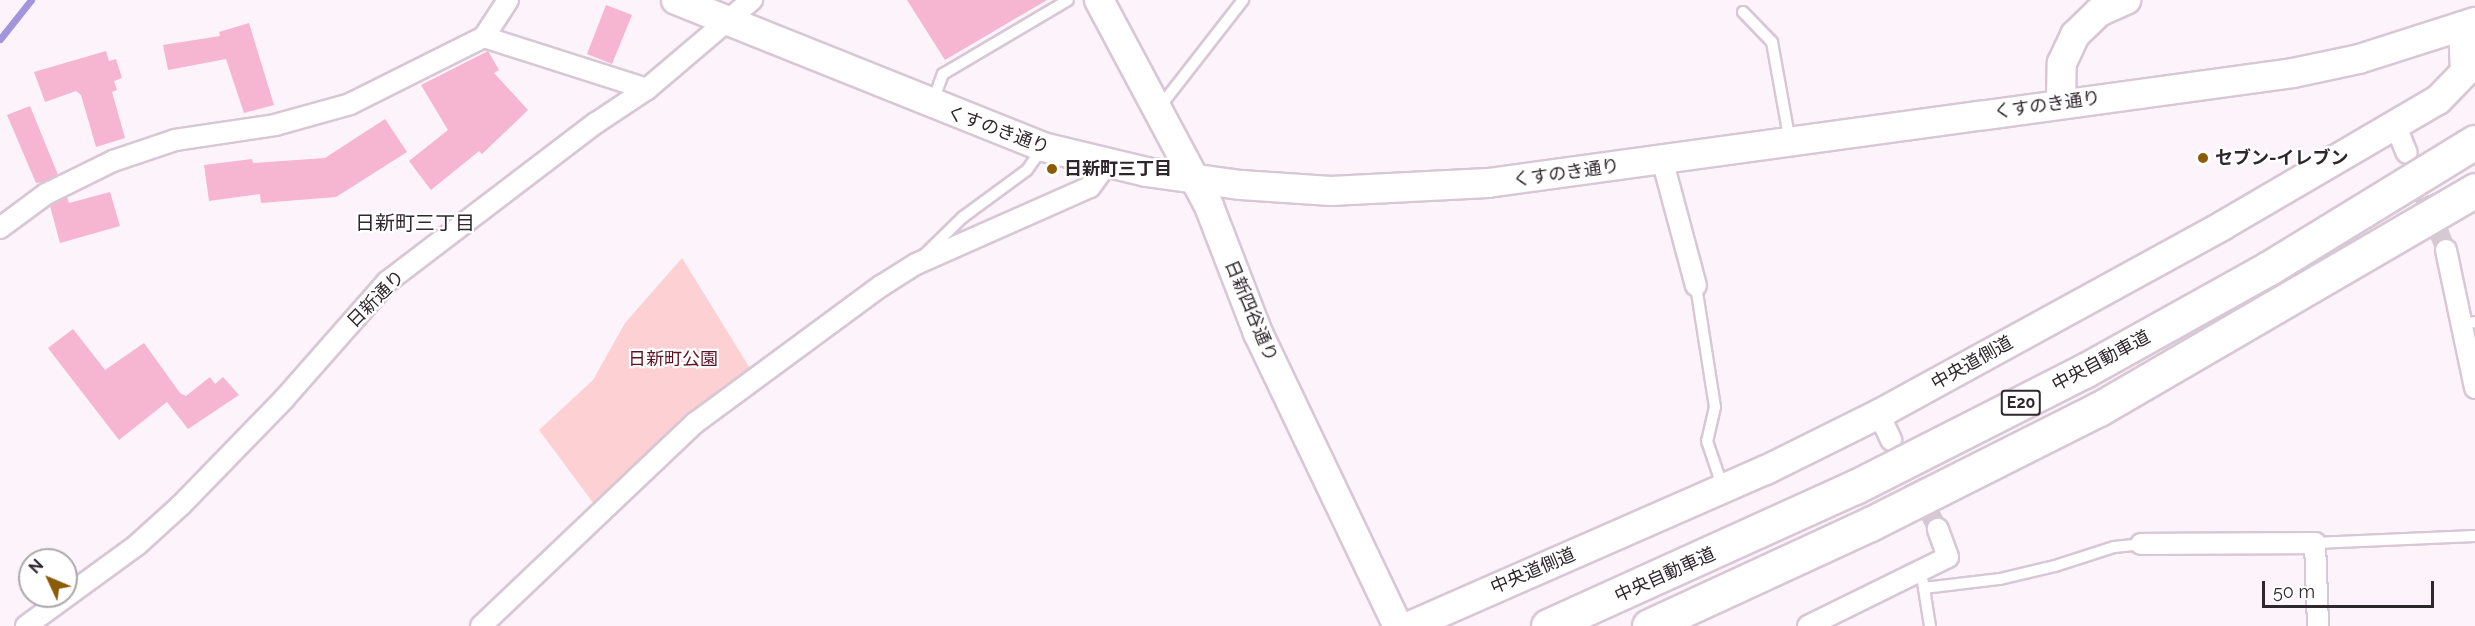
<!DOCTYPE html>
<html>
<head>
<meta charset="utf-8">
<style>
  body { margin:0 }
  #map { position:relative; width:2475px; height:626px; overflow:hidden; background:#fdf3fb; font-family:Raleway,"Noto Sans JP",sans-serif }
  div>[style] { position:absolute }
  .green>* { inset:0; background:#fdd0d3 }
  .stream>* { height:7px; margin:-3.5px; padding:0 3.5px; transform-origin:3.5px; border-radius:3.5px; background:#a395dc }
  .building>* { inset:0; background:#f6b5d0 }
  .street-tunnel>* { height:20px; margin-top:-10px; transform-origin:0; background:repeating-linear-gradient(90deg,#d4cad2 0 20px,transparent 0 30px) }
  .roads { filter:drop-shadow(2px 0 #d8c7d4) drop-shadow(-2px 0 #d8c7d4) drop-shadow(0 2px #d8c7d4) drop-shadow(0 -2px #d8c7d4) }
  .lane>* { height:10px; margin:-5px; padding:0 5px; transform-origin:5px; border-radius:5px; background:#fff }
  .street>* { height:20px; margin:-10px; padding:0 10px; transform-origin:10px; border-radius:10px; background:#fff }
  .secondary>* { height:28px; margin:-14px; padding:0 14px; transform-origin:14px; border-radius:14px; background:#fff }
  .bridges { filter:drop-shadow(2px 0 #d8c7d4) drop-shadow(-2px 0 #d8c7d4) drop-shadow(0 2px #d8c7d4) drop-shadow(0 -2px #d8c7d4) }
  .highway-bridge>* { height:33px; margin:-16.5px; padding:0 16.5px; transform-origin:16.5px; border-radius:16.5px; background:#fff }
  .dots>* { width:16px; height:16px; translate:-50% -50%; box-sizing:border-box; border:3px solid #fff; border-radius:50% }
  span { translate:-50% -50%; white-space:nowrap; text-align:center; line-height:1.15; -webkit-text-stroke:4.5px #fff; paint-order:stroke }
  .shield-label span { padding:2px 4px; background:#fff; border:2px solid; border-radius:4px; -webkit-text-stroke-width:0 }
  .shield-label { font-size:16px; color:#2e272c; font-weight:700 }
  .street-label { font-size:18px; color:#2e272c }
  .poi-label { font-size:18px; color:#2e272c; font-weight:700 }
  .left { translate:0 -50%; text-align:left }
  .park-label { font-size:18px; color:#5e1324 }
  .neighbourhood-label { font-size:20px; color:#2e272c }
  .north { position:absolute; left:18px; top:548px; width:60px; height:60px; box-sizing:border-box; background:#fff; border:2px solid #aba9ab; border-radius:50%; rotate:314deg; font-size:16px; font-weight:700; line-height:24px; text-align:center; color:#2e272c }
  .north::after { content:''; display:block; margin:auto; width:21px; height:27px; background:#8c5b05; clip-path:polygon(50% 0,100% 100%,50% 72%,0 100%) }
  .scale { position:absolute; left:2262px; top:581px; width:172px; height:27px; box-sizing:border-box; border:3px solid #2e272c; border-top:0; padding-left:8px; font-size:18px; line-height:21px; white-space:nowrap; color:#2e272c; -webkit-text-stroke:4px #fff; paint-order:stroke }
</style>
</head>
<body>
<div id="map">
  <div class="green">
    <div style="clip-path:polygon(682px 258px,751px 370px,594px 504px,539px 430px,593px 380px,625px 323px)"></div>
  </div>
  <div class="stream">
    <div style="left:0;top:39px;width:50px;rotate:-51.5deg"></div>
  </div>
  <div class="building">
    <div style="clip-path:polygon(907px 0,1047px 0,945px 60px)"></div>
    <div style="clip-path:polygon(606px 5px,632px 15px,612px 64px,587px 54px)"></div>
    <div style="clip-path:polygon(249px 23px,274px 105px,244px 113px,226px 59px,168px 70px,163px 45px,220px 36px,219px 32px)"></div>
    <div style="clip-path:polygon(106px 51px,109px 61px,116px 59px,122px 78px,114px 81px,117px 90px,112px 92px,125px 138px,96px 147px,81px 95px,76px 91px,45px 102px,34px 72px)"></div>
    <div style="clip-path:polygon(488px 51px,499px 70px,494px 73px,528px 110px,482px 154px,479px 151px,431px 190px,409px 161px,448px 130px,421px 85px)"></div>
    <div style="clip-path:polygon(30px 106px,58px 175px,43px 182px,36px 183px,7px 115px)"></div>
    <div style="clip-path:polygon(385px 119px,407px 152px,336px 197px,261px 203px,260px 194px,209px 201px,204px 165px,252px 159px,253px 163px,325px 158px)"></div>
    <div style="clip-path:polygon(110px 192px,120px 226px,60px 243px,50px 206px,67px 197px,69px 203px)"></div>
    <div style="clip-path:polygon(73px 329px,105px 370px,144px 343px,180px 393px,186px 396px,210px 377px,215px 384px,223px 377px,239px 395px,188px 429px,167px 402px,119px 440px,48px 348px)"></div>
  </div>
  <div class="street-tunnel">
    <div style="left:2413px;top:169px;width:87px;rotate:67.8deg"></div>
    <div style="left:1899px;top:455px;width:84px;rotate:62.2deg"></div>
  </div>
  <div class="roads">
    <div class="lane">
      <div style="left:1743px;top:12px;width:42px;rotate:46deg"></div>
      <div style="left:1772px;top:42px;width:102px;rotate:79.8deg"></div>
      <div style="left:933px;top:101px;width:29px;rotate:-70deg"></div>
      <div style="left:943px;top:74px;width:145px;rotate:-30.6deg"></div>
      <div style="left:1159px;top:108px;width:137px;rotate:-52.1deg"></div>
      <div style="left:924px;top:255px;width:54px;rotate:-44.3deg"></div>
      <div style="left:963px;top:217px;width:79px;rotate:-36.3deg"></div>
      <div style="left:1027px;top:170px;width:28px;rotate:-55deg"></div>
      <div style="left:1696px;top:286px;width:122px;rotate:81.1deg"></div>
      <div style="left:1715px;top:407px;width:35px;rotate:103deg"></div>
      <div style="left:1707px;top:441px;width:50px;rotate:71.2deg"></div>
      <div style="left:2463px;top:324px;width:12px;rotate:-9deg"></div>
      <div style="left:2315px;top:543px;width:160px;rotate:-2.5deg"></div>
      <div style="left:1923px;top:582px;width:45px;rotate:81deg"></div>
      <div style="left:1924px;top:588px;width:77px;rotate:-6.8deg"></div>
      <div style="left:2000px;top:579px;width:57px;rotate:-13.3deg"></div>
      <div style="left:2055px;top:566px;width:62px;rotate:-17.9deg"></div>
      <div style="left:2114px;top:547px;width:27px;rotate:-6deg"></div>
    </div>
    <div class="street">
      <div style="left:484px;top:37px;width:171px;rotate:17.7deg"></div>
      <div style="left:2395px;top:124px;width:31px;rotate:68deg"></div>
      <div style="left:1662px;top:159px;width:131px;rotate:75deg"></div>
      <div style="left:0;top:228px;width:57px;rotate:-36.5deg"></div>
      <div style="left:46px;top:194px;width:75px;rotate:-26.2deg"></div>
      <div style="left:113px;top:161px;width:65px;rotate:-18.7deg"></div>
      <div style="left:175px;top:140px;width:101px;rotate:-8.5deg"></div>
      <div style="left:275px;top:125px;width:78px;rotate:-15.6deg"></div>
      <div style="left:350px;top:104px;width:150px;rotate:-26.6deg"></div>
      <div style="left:484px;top:37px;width:44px;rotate:-57deg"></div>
      <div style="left:2446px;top:250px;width:141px;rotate:78.1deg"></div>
      <div style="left:1879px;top:414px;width:29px;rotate:65deg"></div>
      <div style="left:2141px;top:544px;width:174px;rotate:-0.3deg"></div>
      <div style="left:2315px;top:543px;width:83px;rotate:87.9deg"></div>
      <div style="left:26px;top:626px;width:137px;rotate:-36.1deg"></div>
      <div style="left:137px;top:545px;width:59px;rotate:-42.3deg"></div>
      <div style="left:181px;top:505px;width:148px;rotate:-45.8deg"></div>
      <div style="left:284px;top:399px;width:156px;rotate:-48.6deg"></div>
      <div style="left:387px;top:282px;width:263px;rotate:-37.3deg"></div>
      <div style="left:596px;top:123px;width:61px;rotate:-33.7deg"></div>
      <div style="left:647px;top:89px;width:138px;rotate:-40.3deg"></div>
      <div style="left:481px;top:626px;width:295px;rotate:-43.5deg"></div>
      <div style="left:695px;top:423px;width:231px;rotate:-36.4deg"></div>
      <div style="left:881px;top:286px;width:41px;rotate:-32.2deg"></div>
      <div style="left:916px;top:264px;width:190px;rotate:-23.9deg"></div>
      <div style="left:1090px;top:187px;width:27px;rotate:-54deg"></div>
      <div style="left:1808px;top:626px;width:156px;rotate:-26.2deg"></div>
      <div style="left:1948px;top:557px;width:30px;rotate:-110deg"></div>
    </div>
    <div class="secondary">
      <div style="left:676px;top:0;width:395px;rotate:21.8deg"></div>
      <div style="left:1043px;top:147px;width:106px;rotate:13.6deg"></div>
      <div style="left:1146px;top:172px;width:96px;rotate:7.8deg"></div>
      <div style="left:1241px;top:185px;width:90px;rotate:3.8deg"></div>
      <div style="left:1331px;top:191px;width:157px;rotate:-2.9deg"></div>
      <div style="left:1488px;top:183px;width:812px;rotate:-7.78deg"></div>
      <div style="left:2293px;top:73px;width:67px;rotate:-12deg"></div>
      <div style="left:2359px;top:59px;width:122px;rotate:-17.7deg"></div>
      <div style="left:1099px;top:0;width:234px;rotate:61.9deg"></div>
      <div style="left:1209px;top:206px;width:136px;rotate:68.9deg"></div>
      <div style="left:1258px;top:333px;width:325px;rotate:64.5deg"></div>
      <div style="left:2061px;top:102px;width:39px;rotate:-89deg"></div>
      <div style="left:2062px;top:63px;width:31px;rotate:-65deg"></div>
      <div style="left:2075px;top:35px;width:33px;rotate:-44deg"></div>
      <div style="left:2099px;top:12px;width:30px;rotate:-24deg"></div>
      <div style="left:1410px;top:626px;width:389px;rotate:-23.7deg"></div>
      <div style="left:1766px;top:470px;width:126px;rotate:-26.4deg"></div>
      <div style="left:1879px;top:414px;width:391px;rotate:-28.7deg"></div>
      <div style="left:2222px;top:226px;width:250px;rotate:-30.3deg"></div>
      <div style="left:2438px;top:100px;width:39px;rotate:-46deg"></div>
      <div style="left:2465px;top:72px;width:46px;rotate:-92.5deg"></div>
    </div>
  </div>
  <div class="bridges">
    <div class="highway-bridge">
      <div style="left:1548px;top:626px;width:337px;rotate:-24.4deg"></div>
      <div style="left:1855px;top:487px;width:257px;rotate:-26.9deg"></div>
      <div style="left:2084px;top:371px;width:212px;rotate:-29.1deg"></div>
      <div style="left:2269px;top:268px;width:241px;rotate:-31.5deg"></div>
      <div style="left:1649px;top:626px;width:243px;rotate:-24.8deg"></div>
      <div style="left:1870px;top:524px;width:256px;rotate:-26.7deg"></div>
      <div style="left:2099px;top:409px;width:435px;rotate:-30.2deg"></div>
    </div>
  </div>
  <div class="dots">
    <div style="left:2203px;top:158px;background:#8c5b05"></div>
    <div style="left:1052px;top:169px;background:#8c5b05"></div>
  </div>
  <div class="shield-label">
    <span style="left:2021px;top:403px">E20</span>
  </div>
  <div class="street-label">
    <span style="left:2047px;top:105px;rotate:-8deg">くすのき通り</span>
    <span style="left:998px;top:130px;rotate:20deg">くすのき通り</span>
    <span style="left:1566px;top:173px;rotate:-8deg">くすのき通り</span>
    <span style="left:376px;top:299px;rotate:-45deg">日新通り</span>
    <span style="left:1251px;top:311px;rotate:67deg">日新四谷通り</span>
    <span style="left:2101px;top:361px;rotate:-28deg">中央自動車道</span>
    <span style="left:1972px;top:363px;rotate:-29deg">中央道側道</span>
    <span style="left:1533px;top:571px;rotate:-23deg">中央道側道</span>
    <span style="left:1665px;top:575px;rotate:-24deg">中央自動車道</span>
  </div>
  <div class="poi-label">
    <span class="left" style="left:2215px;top:158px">セブン-イレブン</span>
    <span class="left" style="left:1064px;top:169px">日新町三丁目</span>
  </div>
  <div class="park-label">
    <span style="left:673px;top:359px">日新町公園</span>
  </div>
  <div class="neighbourhood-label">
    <span style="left:415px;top:223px">日新町三丁目</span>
  </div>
  <div class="north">N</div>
  <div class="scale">50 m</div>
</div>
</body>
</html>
